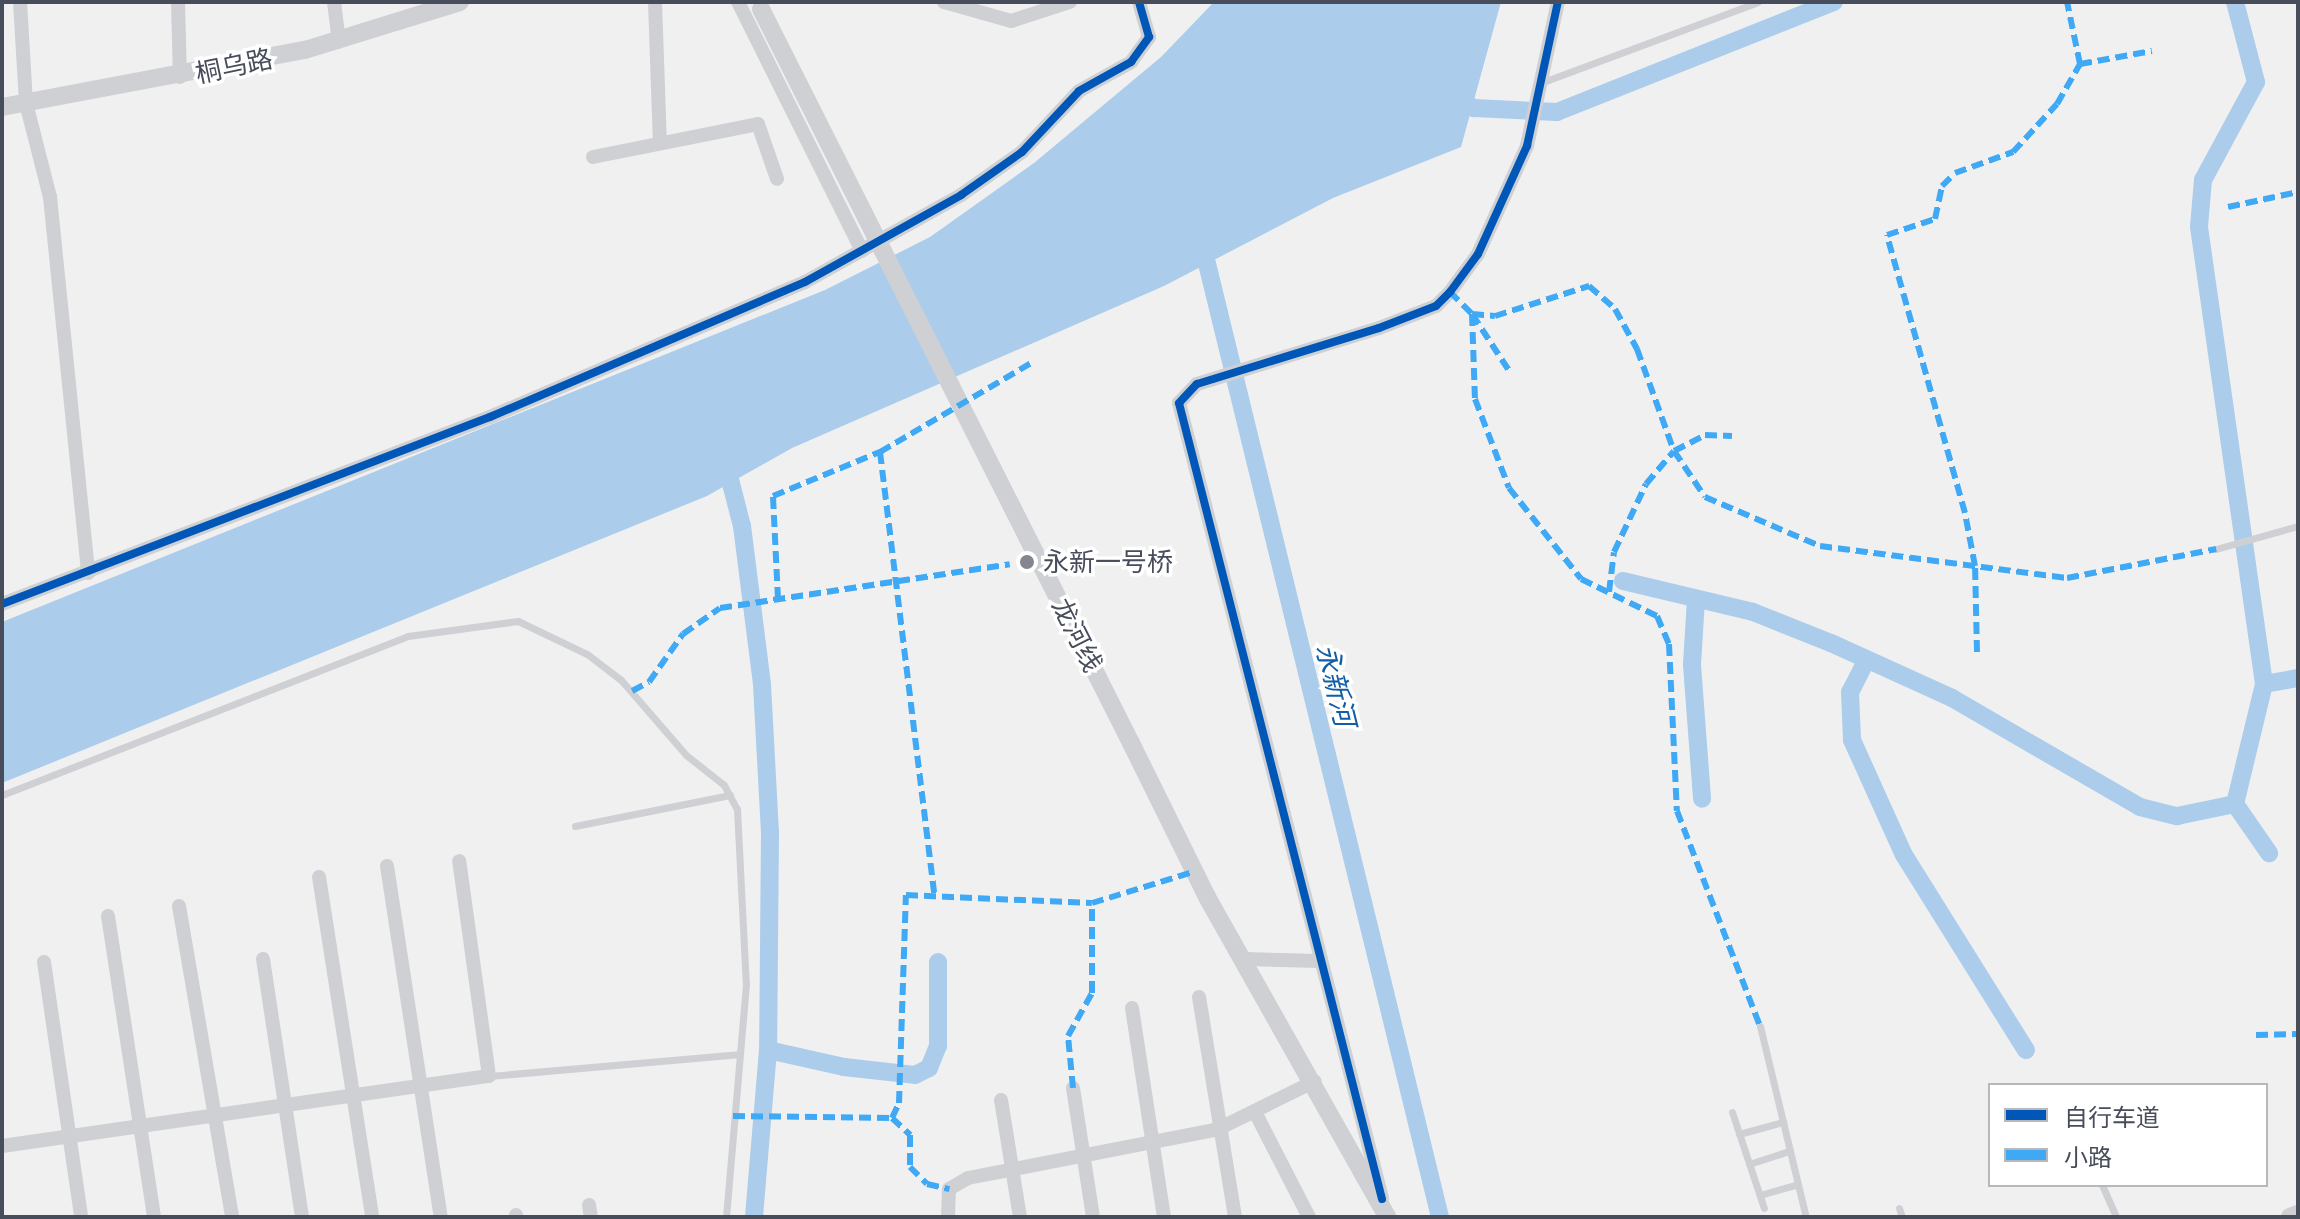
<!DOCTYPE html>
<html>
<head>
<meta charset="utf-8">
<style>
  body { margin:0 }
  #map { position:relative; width:2300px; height:1219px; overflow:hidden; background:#f0f0f0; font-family:"Golos Text","Noto Sans SC",sans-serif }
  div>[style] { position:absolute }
  .water>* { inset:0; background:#abcceb }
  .canal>* { height:18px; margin:-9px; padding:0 9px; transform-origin:9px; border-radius:9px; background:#abcceb }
  .service>* { height:7px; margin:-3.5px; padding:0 3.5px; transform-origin:3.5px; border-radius:3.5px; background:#ced0d3 }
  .minor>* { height:14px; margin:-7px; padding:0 7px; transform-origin:7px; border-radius:7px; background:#ced0d3 }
  .tertiary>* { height:18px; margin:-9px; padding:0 9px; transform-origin:9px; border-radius:9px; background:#ced0d3 }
  .tertiary-bridge>* { height:18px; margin:-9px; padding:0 9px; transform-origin:9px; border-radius:9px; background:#ced0d3 }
  .quiet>* { height:6px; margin-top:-3px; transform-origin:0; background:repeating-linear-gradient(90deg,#3fa9f5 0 12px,transparent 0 18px) }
  .cycleway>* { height:8px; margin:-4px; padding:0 4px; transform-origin:4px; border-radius:4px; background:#0057b8 }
  .dots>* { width:22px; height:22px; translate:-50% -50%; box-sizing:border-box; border:4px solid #fff; border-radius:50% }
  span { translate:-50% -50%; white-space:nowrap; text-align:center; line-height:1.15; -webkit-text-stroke:7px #fff; paint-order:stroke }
  .street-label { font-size:26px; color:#484d5c }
  .poi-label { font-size:26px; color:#484d5c }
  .left { translate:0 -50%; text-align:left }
  .water-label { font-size:28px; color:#115ea5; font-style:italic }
  .frame { position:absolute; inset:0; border:4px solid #484d5c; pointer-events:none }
  .legend { position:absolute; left:1988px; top:1083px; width:280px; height:104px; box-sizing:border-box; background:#fff; border:2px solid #b6b8be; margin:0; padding:10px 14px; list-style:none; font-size:24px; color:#484d5c }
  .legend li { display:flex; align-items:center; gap:16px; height:40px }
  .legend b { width:40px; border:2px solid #b6b8be }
</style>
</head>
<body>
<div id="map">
  <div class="water">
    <div style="clip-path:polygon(1214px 2px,1501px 2px,1461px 147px,1333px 198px,1164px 286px,792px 448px,707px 496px,2px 783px,2px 622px,825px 290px,930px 237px,1034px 163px,1161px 57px)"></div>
  </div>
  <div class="canal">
    <div style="left:2235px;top:2px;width:83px;rotate:75.3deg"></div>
    <div style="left:2256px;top:82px;width:111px;rotate:118.4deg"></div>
    <div style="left:2203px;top:180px;width:47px;rotate:94.9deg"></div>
    <div style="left:2199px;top:227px;width:462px;rotate:81.9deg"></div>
    <div style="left:2264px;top:684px;width:123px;rotate:103.6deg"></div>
    <div style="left:2235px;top:804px;width:60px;rotate:55.2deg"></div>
    <div style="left:1453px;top:97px;width:24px;rotate:28deg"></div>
    <div style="left:1474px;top:108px;width:83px;rotate:2.8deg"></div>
    <div style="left:1557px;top:112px;width:298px;rotate:-21.7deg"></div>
    <div style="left:1201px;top:239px;width:1007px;rotate:76.27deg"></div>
    <div style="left:725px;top:460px;width:68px;rotate:75.6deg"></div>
    <div style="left:742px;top:526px;width:160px;rotate:82.8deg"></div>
    <div style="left:762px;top:685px;width:148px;rotate:86.9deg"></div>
    <div style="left:770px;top:833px;width:217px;rotate:90.5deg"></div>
    <div style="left:768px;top:1050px;width:168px;rotate:94.8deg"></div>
    <div style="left:1623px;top:581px;width:134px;rotate:13.4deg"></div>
    <div style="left:1753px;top:612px;width:84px;rotate:21.7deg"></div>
    <div style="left:1831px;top:643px;width:133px;rotate:24.4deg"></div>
    <div style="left:1952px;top:698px;width:217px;rotate:30.1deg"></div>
    <div style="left:2140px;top:807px;width:38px;rotate:14deg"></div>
    <div style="left:2177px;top:816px;width:59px;rotate:-11.7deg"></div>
    <div style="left:1696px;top:599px;width:66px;rotate:93.5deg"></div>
    <div style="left:1692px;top:665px;width:134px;rotate:85.7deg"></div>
    <div style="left:1865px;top:663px;width:33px;rotate:117deg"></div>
    <div style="left:1850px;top:692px;width:48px;rotate:87.6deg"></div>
    <div style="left:1852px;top:740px;width:126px;rotate:65.7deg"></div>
    <div style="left:1904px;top:855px;width:230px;rotate:58deg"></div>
    <div style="left:2264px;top:684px;width:35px;rotate:-10deg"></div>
    <div style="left:768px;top:1050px;width:78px;rotate:12.6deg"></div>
    <div style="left:844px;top:1067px;width:71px;rotate:6.4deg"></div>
    <div style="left:915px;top:1075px;width:16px;rotate:-27deg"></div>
    <div style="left:929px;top:1068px;width:24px;rotate:-68deg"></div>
    <div style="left:938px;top:1046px;width:84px;rotate:-90deg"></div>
  </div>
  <div class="service">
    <div style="left:1543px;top:82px;width:229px;rotate:-20.4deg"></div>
    <div style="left:2216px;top:549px;width:85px;rotate:-15.7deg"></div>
    <div style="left:2px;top:795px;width:436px;rotate:-21.4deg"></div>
    <div style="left:408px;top:636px;width:111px;rotate:-7.8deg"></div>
    <div style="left:518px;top:621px;width:76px;rotate:25.6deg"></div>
    <div style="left:587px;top:654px;width:43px;rotate:37.4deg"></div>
    <div style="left:621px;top:680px;width:99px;rotate:49.1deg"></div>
    <div style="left:686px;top:755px;width:48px;rotate:38.3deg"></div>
    <div style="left:724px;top:785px;width:27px;rotate:62deg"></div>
    <div style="left:737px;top:809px;width:175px;rotate:87.1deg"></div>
    <div style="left:746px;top:984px;width:234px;rotate:94.9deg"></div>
    <div style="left:575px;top:826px;width:158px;rotate:-11.3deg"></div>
    <div style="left:1760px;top:1026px;width:196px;rotate:76.5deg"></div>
    <div style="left:489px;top:1076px;width:250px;rotate:-5deg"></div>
    <div style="left:1732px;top:1112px;width:101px;rotate:71.6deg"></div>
    <div style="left:1739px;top:1134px;width:46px;rotate:-15.3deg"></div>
    <div style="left:1749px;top:1164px;width:40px;rotate:-18deg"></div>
    <div style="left:2102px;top:1185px;width:35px;rotate:66deg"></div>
    <div style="left:1760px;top:1195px;width:37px;rotate:-16deg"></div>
    <div style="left:1899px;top:1208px;width:9px;rotate:72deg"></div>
  </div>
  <div class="minor">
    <div style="left:20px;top:2px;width:101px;rotate:86.6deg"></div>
    <div style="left:26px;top:103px;width:97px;rotate:75.7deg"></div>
    <div style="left:50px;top:197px;width:378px;rotate:84.2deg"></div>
    <div style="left:178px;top:2px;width:75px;rotate:88.5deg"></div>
    <div style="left:334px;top:2px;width:40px;rotate:82.9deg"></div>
    <div style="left:655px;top:2px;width:140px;rotate:88deg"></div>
    <div style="left:738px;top:2px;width:278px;rotate:63.5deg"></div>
    <div style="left:944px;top:2px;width:70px;rotate:15.8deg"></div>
    <div style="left:1011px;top:21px;width:62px;rotate:-17.9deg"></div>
    <div style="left:593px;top:157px;width:168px;rotate:-11.3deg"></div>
    <div style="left:758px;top:124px;width:58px;rotate:70.9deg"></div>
    <div style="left:2px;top:604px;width:523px;rotate:-20.97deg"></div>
    <div style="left:490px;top:417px;width:343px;rotate:-23.2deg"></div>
    <div style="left:805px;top:282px;width:179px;rotate:-29.1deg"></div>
    <div style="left:961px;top:195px;width:75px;rotate:-35.2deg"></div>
    <div style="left:1022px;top:152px;width:83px;rotate:-46.9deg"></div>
    <div style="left:1079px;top:91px;width:60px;rotate:-29.1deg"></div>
    <div style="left:1131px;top:62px;width:31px;rotate:-54deg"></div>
    <div style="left:1149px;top:37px;width:36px;rotate:-106deg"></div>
    <div style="left:387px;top:866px;width:355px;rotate:81.3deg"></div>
    <div style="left:319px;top:877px;width:344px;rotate:81.1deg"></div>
    <div style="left:179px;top:906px;width:315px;rotate:80.3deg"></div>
    <div style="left:108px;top:916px;width:304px;rotate:81.3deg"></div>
    <div style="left:263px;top:959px;width:261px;rotate:81.4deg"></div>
    <div style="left:1244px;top:959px;width:76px;rotate:1.5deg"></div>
    <div style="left:44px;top:962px;width:258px;rotate:81.7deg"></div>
    <div style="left:1199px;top:997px;width:223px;rotate:80.7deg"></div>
    <div style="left:1132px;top:1008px;width:211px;rotate:81.3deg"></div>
    <div style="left:1073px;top:1088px;width:131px;rotate:81.2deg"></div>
    <div style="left:1001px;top:1100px;width:119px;rotate:80.8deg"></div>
    <div style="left:1256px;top:1114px;width:116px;rotate:62.8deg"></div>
    <div style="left:2px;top:1146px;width:492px;rotate:-8.2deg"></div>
    <div style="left:489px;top:1076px;width:217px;rotate:-97.9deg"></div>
    <div style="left:1382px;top:1198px;width:821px;rotate:-104.32deg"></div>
    <div style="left:1179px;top:403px;width:26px;rotate:-47deg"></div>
    <div style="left:1197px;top:384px;width:190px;rotate:-17.1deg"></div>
    <div style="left:1379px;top:328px;width:61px;rotate:-21.1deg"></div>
    <div style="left:1436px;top:306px;width:20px;rotate:-45deg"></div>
    <div style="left:1450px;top:292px;width:47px;rotate:-53.6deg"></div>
    <div style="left:1478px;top:254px;width:119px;rotate:-65.6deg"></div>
    <div style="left:1527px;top:146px;width:147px;rotate:-77.9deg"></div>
    <div style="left:589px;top:1205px;width:12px;rotate:81deg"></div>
    <div style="left:516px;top:1215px;width:2px;rotate:90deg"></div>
    <div style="left:948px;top:1217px;width:28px;rotate:-88deg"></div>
    <div style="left:949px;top:1189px;width:22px;rotate:-30deg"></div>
    <div style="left:968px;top:1178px;width:253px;rotate:-11deg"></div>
    <div style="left:1216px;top:1130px;width:110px;rotate:-26.3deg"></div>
  </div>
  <div class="tertiary">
    <div style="left:2px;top:107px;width:308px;rotate:-10.7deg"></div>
    <div style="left:305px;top:50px;width:162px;rotate:-17.2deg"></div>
    <div style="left:1131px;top:743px;width:172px;rotate:63.7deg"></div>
    <div style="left:1207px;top:897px;width:367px;rotate:60.6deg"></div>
    <div style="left:2290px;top:1217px;width:9px;rotate:-21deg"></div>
  </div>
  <div class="tertiary-bridge">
    <div style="left:761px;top:9px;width:822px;rotate:63.25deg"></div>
  </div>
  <div class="quiet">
    <div style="left:2080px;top:64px;width:73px;rotate:-10.2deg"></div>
    <div style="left:2228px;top:207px;width:72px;rotate:-12.1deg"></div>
    <div style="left:1450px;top:292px;width:31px;rotate:45deg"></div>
    <div style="left:1472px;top:314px;width:23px;rotate:5deg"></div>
    <div style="left:1495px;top:316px;width:99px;rotate:-17.7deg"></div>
    <div style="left:1589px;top:286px;width:35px;rotate:41deg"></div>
    <div style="left:1615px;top:309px;width:46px;rotate:61.2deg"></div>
    <div style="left:1637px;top:349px;width:109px;rotate:70.1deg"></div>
    <div style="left:1674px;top:451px;width:55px;rotate:56deg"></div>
    <div style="left:1705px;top:497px;width:125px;rotate:23.1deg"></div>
    <div style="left:1820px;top:546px;width:249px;rotate:7.4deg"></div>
    <div style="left:2067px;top:578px;width:152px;rotate:-11deg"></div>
    <div style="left:1472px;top:314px;width:85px;rotate:88deg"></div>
    <div style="left:1475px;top:399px;width:95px;rotate:69.1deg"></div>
    <div style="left:1509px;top:488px;width:116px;rotate:51.6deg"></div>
    <div style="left:1581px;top:579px;width:85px;rotate:26deg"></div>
    <div style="left:1657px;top:616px;width:30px;rotate:67deg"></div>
    <div style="left:1669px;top:644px;width:167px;rotate:87.3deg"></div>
    <div style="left:1677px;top:811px;width:230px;rotate:68.9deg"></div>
    <div style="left:1472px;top:314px;width:69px;rotate:56.8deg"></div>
    <div style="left:880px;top:452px;width:448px;rotate:83deg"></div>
    <div style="left:1609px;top:592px;width:40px;rotate:-82.9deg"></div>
    <div style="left:1614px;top:552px;width:75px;rotate:-64.8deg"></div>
    <div style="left:1646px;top:484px;width:43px;rotate:-49.7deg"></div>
    <div style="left:1674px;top:451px;width:35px;rotate:-27deg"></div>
    <div style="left:1705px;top:435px;width:27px;rotate:2deg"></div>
    <div style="left:778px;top:599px;width:103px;rotate:-92.8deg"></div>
    <div style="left:773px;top:496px;width:116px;rotate:-22.4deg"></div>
    <div style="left:880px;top:452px;width:178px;rotate:-30.5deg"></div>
    <div style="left:1977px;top:652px;width:86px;rotate:-91.3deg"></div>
    <div style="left:1975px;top:566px;width:54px;rotate:-100.7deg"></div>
    <div style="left:1965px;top:513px;width:289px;rotate:-105.7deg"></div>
    <div style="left:1887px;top:235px;width:51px;rotate:-18.4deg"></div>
    <div style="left:1935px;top:219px;width:34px;rotate:-78deg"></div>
    <div style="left:1942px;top:186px;width:18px;rotate:-45deg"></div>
    <div style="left:1955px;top:173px;width:62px;rotate:-19.9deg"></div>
    <div style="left:2013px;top:152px;width:65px;rotate:-47.5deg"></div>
    <div style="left:2057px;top:104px;width:46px;rotate:-60.1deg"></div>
    <div style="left:2080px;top:64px;width:63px;rotate:-101.8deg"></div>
    <div style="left:632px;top:691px;width:19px;rotate:-28deg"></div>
    <div style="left:649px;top:682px;width:59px;rotate:-54.7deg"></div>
    <div style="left:683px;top:634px;width:45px;rotate:-35.1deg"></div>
    <div style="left:720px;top:608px;width:293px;rotate:-8.6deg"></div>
    <div style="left:2256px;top:1035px;width:42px;rotate:-1.4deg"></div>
    <div style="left:1073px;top:1088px;width:52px;rotate:-95.5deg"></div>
    <div style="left:1068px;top:1036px;width:49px;rotate:-60.8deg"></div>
    <div style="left:1092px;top:993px;width:90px;rotate:-90deg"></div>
    <div style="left:1092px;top:903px;width:106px;rotate:-17.1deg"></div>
    <div style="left:733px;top:1116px;width:159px;rotate:0.7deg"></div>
    <div style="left:892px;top:1118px;width:17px;rotate:-65deg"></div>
    <div style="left:899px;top:1103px;width:208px;rotate:-88.1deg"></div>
    <div style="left:906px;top:895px;width:186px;rotate:2.5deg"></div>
    <div style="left:892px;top:1118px;width:25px;rotate:43deg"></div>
    <div style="left:910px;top:1135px;width:32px;rotate:90deg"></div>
    <div style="left:910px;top:1167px;width:24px;rotate:45deg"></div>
    <div style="left:927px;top:1184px;width:23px;rotate:13deg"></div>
  </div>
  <div class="cycleway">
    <div style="left:2px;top:604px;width:523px;rotate:-20.97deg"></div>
    <div style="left:490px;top:417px;width:343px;rotate:-23.2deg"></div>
    <div style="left:805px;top:282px;width:179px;rotate:-29.1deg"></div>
    <div style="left:961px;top:195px;width:75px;rotate:-35.2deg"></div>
    <div style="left:1022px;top:152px;width:83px;rotate:-46.9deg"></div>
    <div style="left:1079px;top:91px;width:60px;rotate:-29.1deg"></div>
    <div style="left:1131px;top:62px;width:31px;rotate:-54deg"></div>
    <div style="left:1149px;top:37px;width:36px;rotate:-106deg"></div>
    <div style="left:1382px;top:1199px;width:821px;rotate:-104.31deg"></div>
    <div style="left:1179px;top:403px;width:26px;rotate:-47deg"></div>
    <div style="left:1197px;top:384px;width:190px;rotate:-17.1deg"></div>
    <div style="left:1379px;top:328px;width:61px;rotate:-21.1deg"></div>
    <div style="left:1436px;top:306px;width:20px;rotate:-45deg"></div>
    <div style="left:1450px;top:292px;width:47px;rotate:-53.6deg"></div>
    <div style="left:1478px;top:254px;width:119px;rotate:-65.6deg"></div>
    <div style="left:1527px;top:146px;width:147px;rotate:-77.9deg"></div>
  </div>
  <div class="dots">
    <div style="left:1027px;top:562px;background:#838690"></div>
  </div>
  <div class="street-label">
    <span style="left:234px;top:66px;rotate:-12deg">桐乌路</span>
    <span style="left:1077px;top:635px;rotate:63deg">龙河线</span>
  </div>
  <div class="poi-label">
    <span class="left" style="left:1043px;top:562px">永新一号桥</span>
  </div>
  <div class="water-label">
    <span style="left:1336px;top:685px;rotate:76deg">永新河</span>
  </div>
  <div class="frame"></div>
  <ul class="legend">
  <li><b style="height:10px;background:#0057b8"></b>自行车道</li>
  <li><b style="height:10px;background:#3fa9f5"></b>小路</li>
  </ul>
</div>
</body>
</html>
